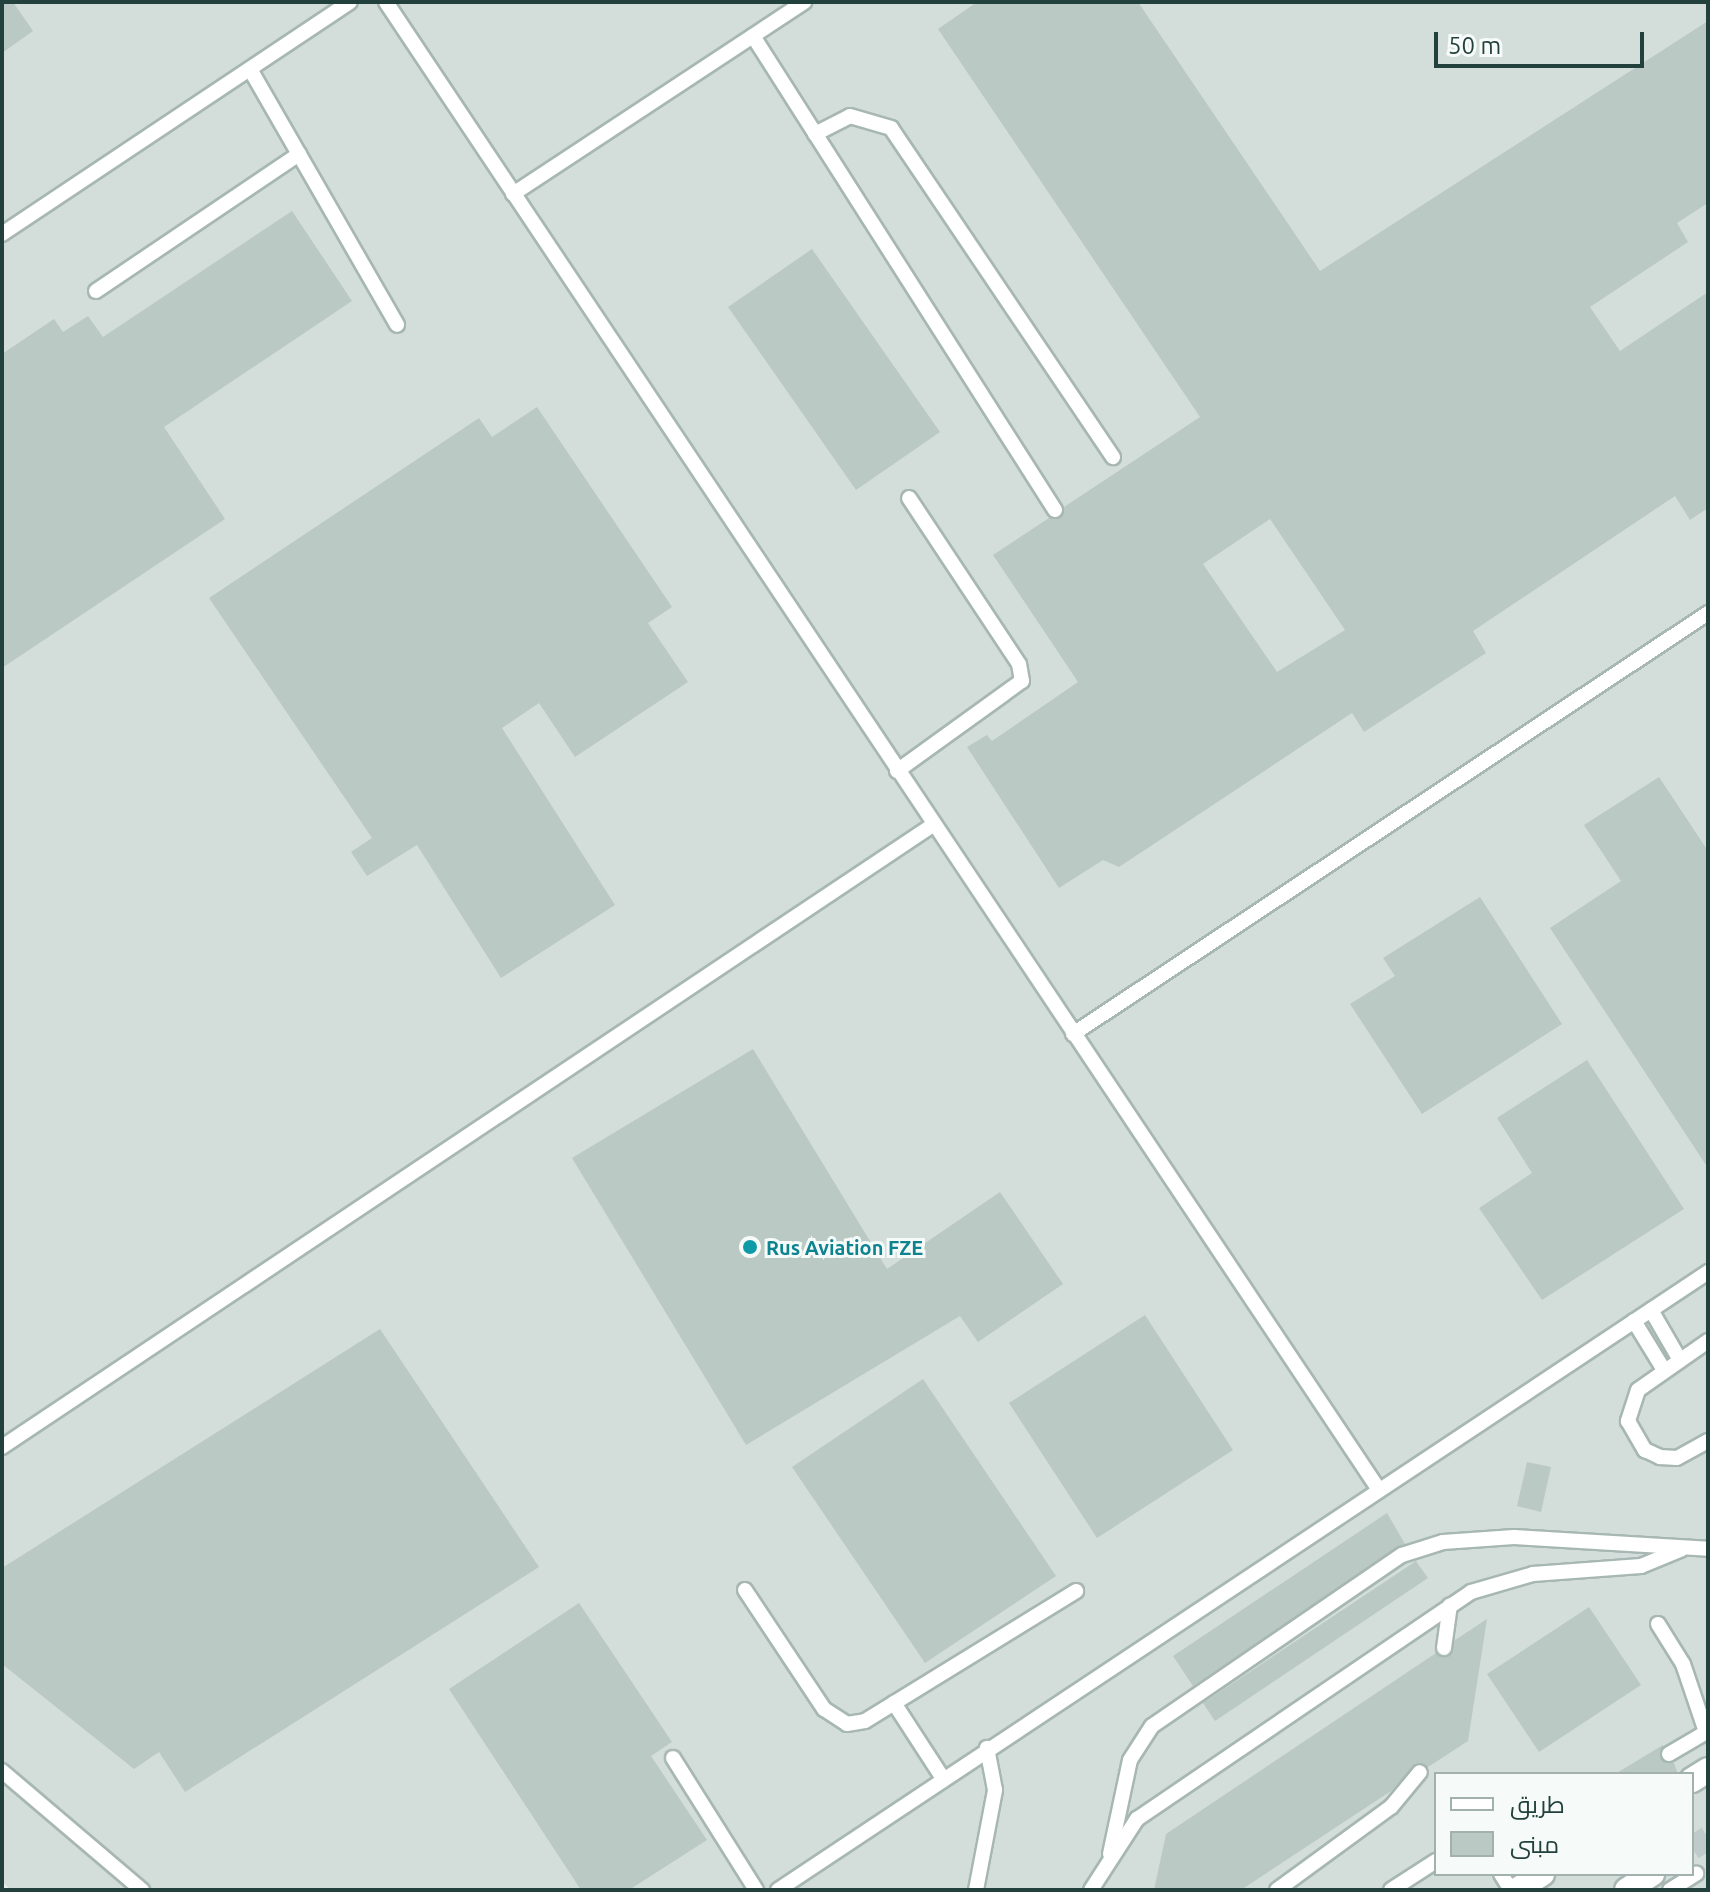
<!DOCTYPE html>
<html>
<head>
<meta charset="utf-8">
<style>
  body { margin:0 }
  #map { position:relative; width:1710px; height:1892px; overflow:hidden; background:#e5eeeb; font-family:Ubuntu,Cairo,sans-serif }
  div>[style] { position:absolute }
  .built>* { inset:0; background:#d3deda }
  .building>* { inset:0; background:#bac9c4 }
  .minor-tunnel>* { height:24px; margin-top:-12px; transform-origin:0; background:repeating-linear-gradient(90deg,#becbc8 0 24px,transparent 0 36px) }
  .roads { filter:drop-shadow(2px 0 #a7b7b3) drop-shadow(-2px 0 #a7b7b3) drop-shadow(0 2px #a7b7b3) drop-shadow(0 -2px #a7b7b3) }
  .service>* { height:14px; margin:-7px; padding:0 7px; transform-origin:7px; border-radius:7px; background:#fff }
  .minor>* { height:24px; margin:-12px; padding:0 12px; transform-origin:12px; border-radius:12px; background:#fff }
  .dots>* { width:22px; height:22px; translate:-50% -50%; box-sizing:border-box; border:4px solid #f6fbf9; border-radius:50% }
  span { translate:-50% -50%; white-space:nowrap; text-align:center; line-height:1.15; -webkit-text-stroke:6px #f6fbf9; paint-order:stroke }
  .culture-label { font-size:20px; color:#0d838f; font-weight:700 }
  .left { translate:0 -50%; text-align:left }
  .frame { position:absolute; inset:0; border:4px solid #23413c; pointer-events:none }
  .legend { position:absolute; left:1434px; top:1772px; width:260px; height:104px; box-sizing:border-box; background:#f6fbf9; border:2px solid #a2b1ad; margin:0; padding:10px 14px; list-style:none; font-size:24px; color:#23413c }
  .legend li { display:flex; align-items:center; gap:16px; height:40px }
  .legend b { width:40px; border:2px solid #a2b1ad }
  .scale { position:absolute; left:1434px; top:32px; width:210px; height:36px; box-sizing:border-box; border:4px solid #23413c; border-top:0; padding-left:10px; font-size:24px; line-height:28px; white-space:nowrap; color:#23413c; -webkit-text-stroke:6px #f6fbf9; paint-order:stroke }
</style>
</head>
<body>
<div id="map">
  <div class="built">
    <div style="clip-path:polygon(evenodd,2px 2px,1708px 2px,1708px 1890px,11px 1890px,2px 1882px,2px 2px,1436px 1774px,1692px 1774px,1692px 1874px,1436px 1874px,1436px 1774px)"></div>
  </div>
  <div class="building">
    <div style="clip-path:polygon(2px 2px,13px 2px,33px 31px,2px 53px)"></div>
    <div style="clip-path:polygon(evenodd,977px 2px,1138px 2px,1320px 271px,1708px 21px,1708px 203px,1677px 223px,1688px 242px,1590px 307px,1620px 351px,1708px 292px,1708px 508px,1690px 520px,1675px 496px,1473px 631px,1486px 653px,1364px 732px,1352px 713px,1119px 867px,1103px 860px,1059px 888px,967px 747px,987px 735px,992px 741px,1078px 682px,993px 555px,1049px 518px,1061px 518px,1064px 507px,1200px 417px,938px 29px,977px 2px,1270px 519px,1345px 630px,1277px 672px,1203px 564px,1270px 519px)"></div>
    <div style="clip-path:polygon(292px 211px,352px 301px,164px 427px,225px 519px,2px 668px,2px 354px,54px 319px,63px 332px,88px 316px,103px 337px)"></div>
    <div style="clip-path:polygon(812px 249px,940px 432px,856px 490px,728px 307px)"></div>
    <div style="clip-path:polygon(537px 407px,672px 607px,648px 623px,688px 682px,575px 757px,539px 703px,502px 728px,615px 905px,501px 978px,417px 845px,367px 876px,351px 852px,372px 838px,209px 598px,479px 418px,492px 437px)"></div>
    <div style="clip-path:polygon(1659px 777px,1708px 851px,1708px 1168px,1550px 928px,1621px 881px,1584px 825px)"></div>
    <div style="clip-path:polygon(1480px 897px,1562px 1024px,1422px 1114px,1350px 1004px,1395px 976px,1383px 958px)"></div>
    <div style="clip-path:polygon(753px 1049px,887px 1269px,1000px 1192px,1063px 1284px,978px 1342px,960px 1316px,746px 1445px,572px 1158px)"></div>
    <div style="clip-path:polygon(1587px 1060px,1684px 1209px,1542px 1300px,1479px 1208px,1532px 1173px,1497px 1118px)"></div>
    <div style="clip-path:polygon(1145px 1315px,1233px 1450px,1097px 1538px,1009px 1403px)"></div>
    <div style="clip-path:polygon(380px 1329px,539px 1567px,185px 1792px,159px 1752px,134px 1769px,2px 1664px,2px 1568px)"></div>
    <div style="clip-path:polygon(923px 1379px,1056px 1576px,925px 1663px,792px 1467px)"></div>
    <div style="clip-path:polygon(1527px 1462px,1551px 1467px,1541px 1512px,1517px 1506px)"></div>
    <div style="clip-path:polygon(1387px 1513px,1405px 1544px,1193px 1686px,1173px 1656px)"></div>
    <div style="clip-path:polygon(1416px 1561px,1428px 1578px,1215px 1721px,1203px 1703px)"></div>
    <div style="clip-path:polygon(579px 1603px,672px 1742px,651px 1756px,707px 1840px,629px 1890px,581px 1890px,449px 1689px)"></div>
    <div style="clip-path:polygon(1589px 1607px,1641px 1685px,1539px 1752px,1487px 1674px)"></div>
    <div style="clip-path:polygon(1487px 1619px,1468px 1741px,1428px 1767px,1416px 1763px,1391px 1791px,1241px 1890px,1154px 1890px,1166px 1834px,1436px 1653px,1448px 1657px,1455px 1640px)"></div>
    <div style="clip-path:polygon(1663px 1745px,1660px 1758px,1674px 1763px,1678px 1774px,1615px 1774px)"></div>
  </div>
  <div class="minor-tunnel">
    <div style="left:1692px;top:1848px;width:19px;rotate:-32deg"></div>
  </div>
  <div class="roads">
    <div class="service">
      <div style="left:386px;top:2px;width:1789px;rotate:56.28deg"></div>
      <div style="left:753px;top:36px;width:562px;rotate:57.5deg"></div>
      <div style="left:250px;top:69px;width:295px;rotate:60.1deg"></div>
      <div style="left:815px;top:134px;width:39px;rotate:-27deg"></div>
      <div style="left:850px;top:116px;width:43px;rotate:16.3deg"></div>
      <div style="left:891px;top:128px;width:397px;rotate:56deg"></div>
      <div style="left:513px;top:194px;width:349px;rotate:-33.4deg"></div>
      <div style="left:2px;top:234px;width:418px;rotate:-33.7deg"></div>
      <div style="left:96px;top:291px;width:245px;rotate:-34deg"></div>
      <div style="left:897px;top:771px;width:154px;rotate:-35.8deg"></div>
      <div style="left:1022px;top:681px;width:17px;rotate:-100deg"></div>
      <div style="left:1019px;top:664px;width:199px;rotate:-123.5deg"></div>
      <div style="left:1073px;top:1034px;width:762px;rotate:-33.54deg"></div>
      <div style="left:1651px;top:1310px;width:58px;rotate:59.9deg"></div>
      <div style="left:1634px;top:1321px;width:57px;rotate:58.5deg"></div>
      <div style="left:1708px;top:1341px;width:85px;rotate:145deg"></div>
      <div style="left:1638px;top:1390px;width:33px;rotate:108deg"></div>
      <div style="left:1628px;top:1421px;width:34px;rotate:60deg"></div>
      <div style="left:1645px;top:1450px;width:17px;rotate:25deg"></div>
      <div style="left:1660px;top:1457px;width:17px;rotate:3deg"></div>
      <div style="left:1677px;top:1458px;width:35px;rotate:-29deg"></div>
      <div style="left:2px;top:1447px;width:1120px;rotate:-33.75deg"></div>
      <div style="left:745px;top:1590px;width:143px;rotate:56.4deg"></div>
      <div style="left:824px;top:1709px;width:27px;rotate:33deg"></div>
      <div style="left:847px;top:1724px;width:18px;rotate:-9deg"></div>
      <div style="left:865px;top:1721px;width:248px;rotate:-31.6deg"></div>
      <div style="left:1658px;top:1624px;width:47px;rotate:58deg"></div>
      <div style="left:1683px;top:1664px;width:72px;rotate:71.3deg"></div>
      <div style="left:1444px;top:1648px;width:43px;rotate:-82.1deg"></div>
      <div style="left:894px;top:1703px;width:88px;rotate:57deg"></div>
      <div style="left:1669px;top:1754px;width:45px;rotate:-30.5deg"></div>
      <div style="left:673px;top:1758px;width:156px;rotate:57.8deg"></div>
      <div style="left:2px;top:1771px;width:184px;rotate:40.4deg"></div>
      <div style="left:1110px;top:1854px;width:96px;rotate:-78deg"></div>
      <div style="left:1130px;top:1760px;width:40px;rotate:-57.1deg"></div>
      <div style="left:1152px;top:1726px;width:303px;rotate:-34.4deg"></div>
      <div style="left:1402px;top:1555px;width:43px;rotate:-17.6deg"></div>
      <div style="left:1443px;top:1542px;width:71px;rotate:-4deg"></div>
      <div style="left:1514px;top:1537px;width:194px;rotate:3.5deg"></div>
      <div style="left:1501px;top:1874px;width:19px;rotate:58deg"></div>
      <div style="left:778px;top:1890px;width:1117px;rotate:-33.6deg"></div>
      <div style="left:976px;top:1890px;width:102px;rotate:-79.2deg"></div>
      <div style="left:995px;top:1790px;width:43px;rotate:-100.8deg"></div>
      <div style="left:1091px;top:1890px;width:85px;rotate:-57.1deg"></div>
      <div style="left:1137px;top:1819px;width:404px;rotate:-34.2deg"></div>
      <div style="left:1471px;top:1592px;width:65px;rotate:-16.2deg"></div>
      <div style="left:1533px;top:1574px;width:108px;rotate:-4.2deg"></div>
      <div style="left:1641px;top:1566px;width:44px;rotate:-22.5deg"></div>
      <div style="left:1277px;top:1890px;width:141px;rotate:-36.1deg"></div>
      <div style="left:1391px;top:1807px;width:45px;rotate:-50.4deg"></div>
      <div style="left:1391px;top:1890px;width:54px;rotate:-32.8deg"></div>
      <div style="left:1670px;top:1890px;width:31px;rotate:-32deg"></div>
    </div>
    <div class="minor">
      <div style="left:1692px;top:1780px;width:19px;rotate:-32deg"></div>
      <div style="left:1517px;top:1890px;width:30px;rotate:-33deg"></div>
      <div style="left:1627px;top:1890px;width:30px;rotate:-33deg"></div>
    </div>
  </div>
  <div class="dots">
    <div style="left:750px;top:1247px;background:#0f9aa8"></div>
  </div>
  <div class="culture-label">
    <span class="left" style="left:766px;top:1247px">Rus Aviation FZE</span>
  </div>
  <div class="frame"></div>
  <ul class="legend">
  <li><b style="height:10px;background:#fff"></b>طريق</li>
  <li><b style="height:22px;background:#bac9c4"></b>مبنى</li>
  </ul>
  <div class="scale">50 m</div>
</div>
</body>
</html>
